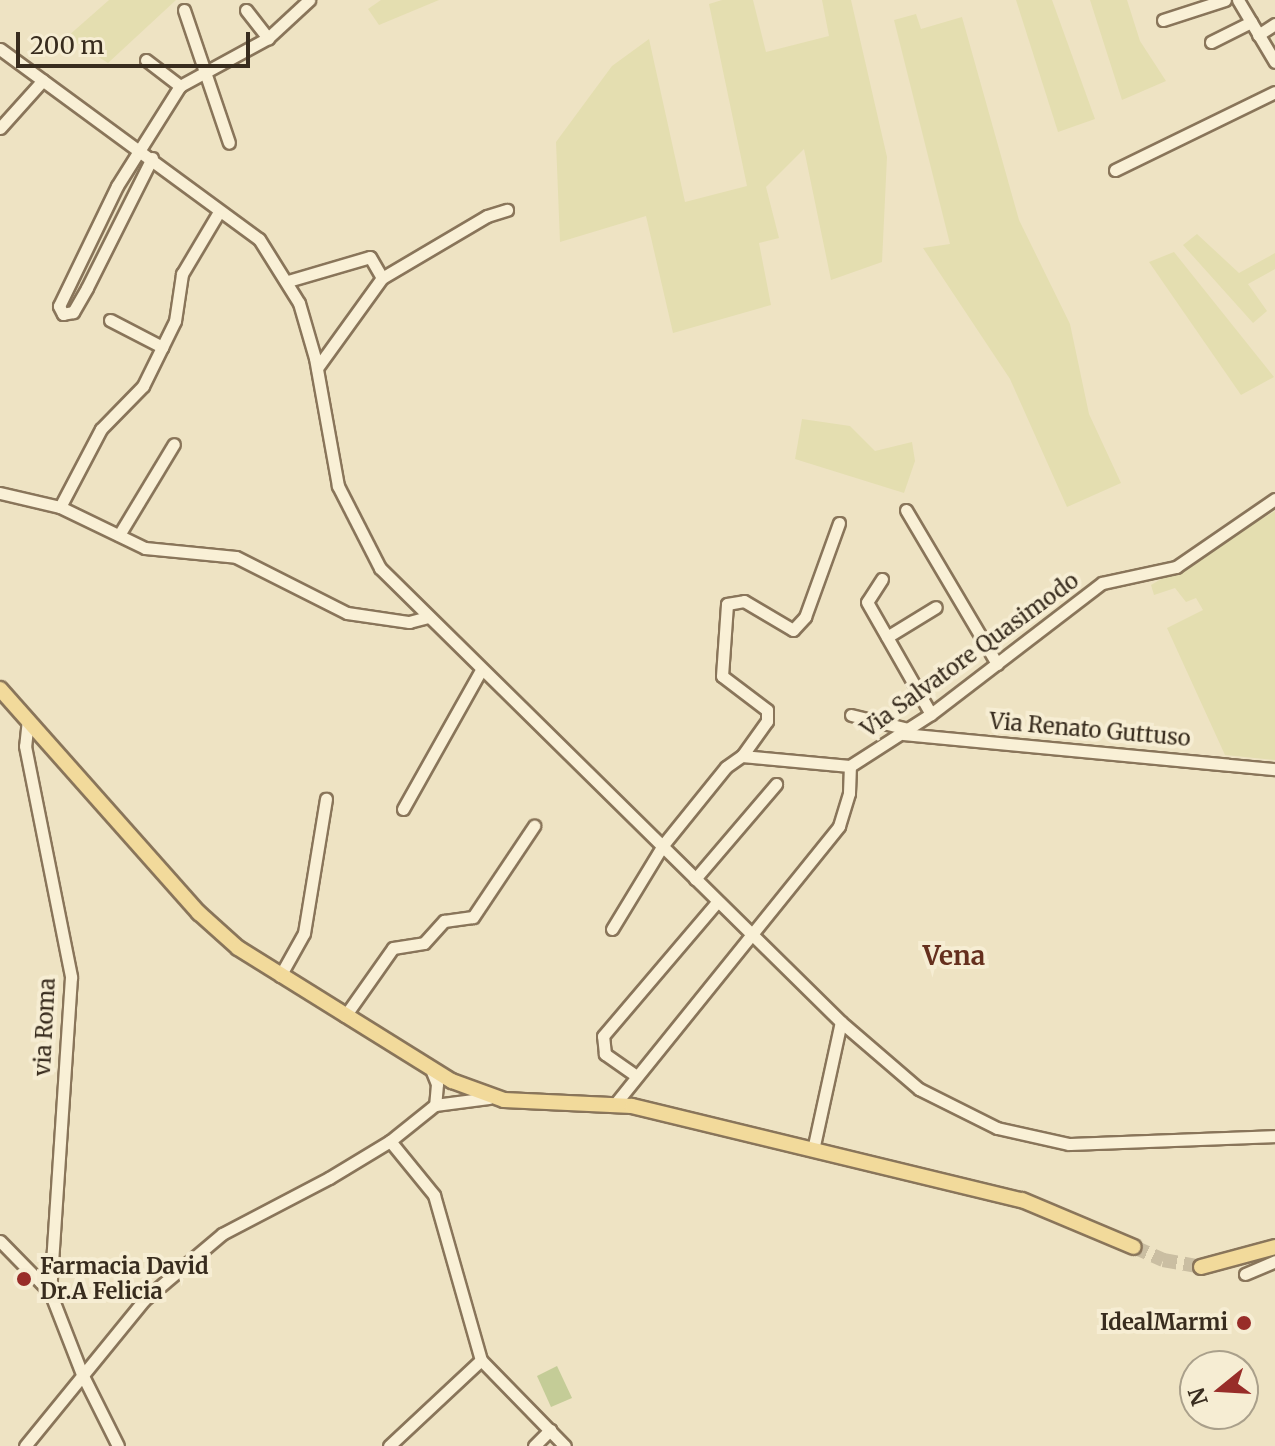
<!DOCTYPE html>
<html>
<head>
<meta charset="utf-8">
<style>
  body { margin:0 }
  #map { position:relative; width:1275px; height:1446px; overflow:hidden; background:#eee3c3; font-family:Merriweather,serif }
  div>[style] { position:absolute }
  .farmland>* { inset:0; background:#e4deb0 }
  .green>* { inset:0; background:#c4cc97 }
  .major-tunnel>* { height:14px; margin-top:-7px; transform-origin:0; background:repeating-linear-gradient(90deg,#cabea2 0 14px,transparent 0 21px) }
  .roads { filter:drop-shadow(2px 0 #89755a) drop-shadow(-2px 0 #89755a) drop-shadow(0 2px #89755a) drop-shadow(0 -2px #89755a) }
  .minor>* { height:11px; margin:-5.5px; padding:0 5.5px; transform-origin:5.5px; border-radius:5.5px; background:#f9f0d6 }
  .major>* { height:14px; margin:-7px; padding:0 7px; transform-origin:7px; border-radius:7px; background:#f2da9b }
  .dots>* { width:22px; height:22px; translate:-50% -50%; box-sizing:border-box; border:4px solid #f6edd3; border-radius:50% }
  span { translate:-50% -50%; white-space:nowrap; text-align:center; line-height:1.15; -webkit-text-stroke:8px #f6edd3; paint-order:stroke }
  .street-label { font-size:22px; color:#382c1e }
  .poi-label { font-size:22px; color:#382c1e; font-weight:700 }
  .left { translate:0 -50%; text-align:left }
  .right { translate:-100% -50%; text-align:right }
  .quarter-label { font-size:26px; color:#652f1d; font-weight:700 }
  .north { position:absolute; left:1179px; top:1350px; width:80px; height:80px; box-sizing:border-box; background:#f6edd3; border:2px solid #aaa08b; border-radius:50%; rotate:252deg; font-size:22px; font-weight:700; line-height:32px; text-align:center; color:#382c1e }
  .north::after { content:''; display:block; margin:auto; width:28px; height:36px; background:#982d29; clip-path:polygon(50% 0,100% 100%,50% 72%,0 100%) }
  .scale { position:absolute; left:16px; top:32px; width:234px; height:36px; box-sizing:border-box; border:4px solid #382c1e; border-top:0; padding-left:10px; font-size:24px; line-height:28px; white-space:nowrap; color:#382c1e; -webkit-text-stroke:6px #f6edd3; paint-order:stroke }
</style>
</head>
<body>
<div id="map">
  <div class="farmland">
    <div style="clip-path:polygon(109px 0,176px 0,108px 63px,67px 37px)"></div>
    <div style="clip-path:polygon(381px 0,439px 0,379px 25px,368px 9px)"></div>
    <div style="clip-path:polygon(722px 0,753px 0,766px 52px,829px 36px,822px 0,851px 0,887px 157px,882px 262px,831px 280px,804px 149px,766px 187px,779px 238px,759px 243px,771px 305px,673px 333px,646px 216px,560px 242px,556px 142px,612px 66px,649px 39px,685px 202px,747px 186px,709px 4px)"></div>
    <div style="clip-path:polygon(1016px 0,1052px 0,1095px 119px,1058px 132px)"></div>
    <div style="clip-path:polygon(1090px 0,1127px 0,1140px 41px,1166px 81px,1122px 100px)"></div>
    <div style="clip-path:polygon(916px 14px,921px 29px,962px 17px,1019px 220px,1070px 324px,1089px 414px,1121px 483px,1067px 507px,1010px 379px,923px 248px,950px 244px,894px 20px)"></div>
    <div style="clip-path:polygon(1197px 234px,1239px 273px,1275px 253px,1275px 269px,1248px 284px,1267px 311px,1253px 323px,1183px 245px)"></div>
    <div style="clip-path:polygon(1174px 252px,1274px 377px,1241px 395px,1149px 262px)"></div>
    <div style="clip-path:polygon(802px 419px,850px 426px,875px 451px,912px 442px,915px 461px,904px 493px,795px 459px)"></div>
    <div style="clip-path:polygon(1275px 511px,1275px 760px,1225px 755px,1167px 628px,1203px 610px,1196px 598px,1186px 602px,1175px 588px,1154px 595px,1151px 585px)"></div>
  </div>
  <div class="green">
    <div style="clip-path:polygon(557px 1366px,572px 1398px,551px 1407px,537px 1376px)"></div>
  </div>
  <div class="major-tunnel">
    <div style="left:1134px;top:1247px;width:32px;rotate:24deg"></div>
    <div style="left:1163px;top:1260px;width:39px;rotate:10deg"></div>
  </div>
  <div class="roads">
    <div class="minor">
      <div style="left:1238px;top:0;width:72px;rotate:59.2deg"></div>
      <div style="left:184px;top:10px;width:140px;rotate:71.3deg"></div>
      <div style="left:246px;top:10px;width:36px;rotate:52deg"></div>
      <div style="left:1163px;top:20px;width:65px;rotate:-17.9deg"></div>
      <div style="left:1258px;top:35px;width:20px;rotate:-33deg"></div>
      <div style="left:1211px;top:42px;width:45px;rotate:-26.6deg"></div>
      <div style="left:0;top:49px;width:321px;rotate:36.3deg"></div>
      <div style="left:259px;top:239px;width:75px;rotate:58deg"></div>
      <div style="left:299px;top:303px;width:57px;rotate:73.8deg"></div>
      <div style="left:315px;top:358px;width:130px;rotate:79.8deg"></div>
      <div style="left:338px;top:486px;width:92px;rotate:62.9deg"></div>
      <div style="left:380px;top:568px;width:647px;rotate:44.56deg"></div>
      <div style="left:841px;top:1022px;width:103px;rotate:40.7deg"></div>
      <div style="left:919px;top:1089px;width:87px;rotate:26.6deg"></div>
      <div style="left:997px;top:1128px;width:74px;rotate:12.5deg"></div>
      <div style="left:1069px;top:1144px;width:206px;rotate:-2.2deg"></div>
      <div style="left:146px;top:60px;width:43px;rotate:37.4deg"></div>
      <div style="left:0;top:128px;width:64px;rotate:-48.1deg"></div>
      <div style="left:152px;top:158px;width:145px;rotate:116.6deg"></div>
      <div style="left:87px;top:288px;width:28px;rotate:120deg"></div>
      <div style="left:73px;top:312px;width:10px;rotate:169deg"></div>
      <div style="left:63px;top:314px;width:9px;rotate:-117deg"></div>
      <div style="left:59px;top:306px;width:133px;rotate:-64.2deg"></div>
      <div style="left:117px;top:186px;width:118px;rotate:-57.8deg"></div>
      <div style="left:180px;top:86px;width:100px;rotate:-28.6deg"></div>
      <div style="left:268px;top:38px;width:56px;rotate:-42.8deg"></div>
      <div style="left:1115px;top:170px;width:178px;rotate:-26deg"></div>
      <div style="left:288px;top:281px;width:85px;rotate:-16.3deg"></div>
      <div style="left:370px;top:257px;width:24px;rotate:60deg"></div>
      <div style="left:110px;top:320px;width:59px;rotate:27.4deg"></div>
      <div style="left:317px;top:368px;width:111px;rotate:-54.2deg"></div>
      <div style="left:382px;top:278px;width:122px;rotate:-30.6deg"></div>
      <div style="left:487px;top:216px;width:21px;rotate:-17deg"></div>
      <div style="left:0;top:493px;width:62px;rotate:13.1deg"></div>
      <div style="left:60px;top:507px;width:94px;rotate:25.8deg"></div>
      <div style="left:145px;top:548px;width:91px;rotate:5.6deg"></div>
      <div style="left:236px;top:557px;width:124px;rotate:26.8deg"></div>
      <div style="left:347px;top:613px;width:63px;rotate:8.3deg"></div>
      <div style="left:409px;top:622px;width:20px;rotate:-15deg"></div>
      <div style="left:60px;top:507px;width:88px;rotate:-62.3deg"></div>
      <div style="left:101px;top:429px;width:60px;rotate:-45.7deg"></div>
      <div style="left:143px;top:386px;width:72px;rotate:-63.8deg"></div>
      <div style="left:175px;top:321px;width:48px;rotate:-81.5deg"></div>
      <div style="left:182px;top:274px;width:69px;rotate:-59.3deg"></div>
      <div style="left:906px;top:510px;width:179px;rotate:59.4deg"></div>
      <div style="left:119px;top:535px;width:106px;rotate:-58.9deg"></div>
      <div style="left:882px;top:579px;width:27px;rotate:123deg"></div>
      <div style="left:867px;top:602px;width:129px;rotate:60.3deg"></div>
      <div style="left:887px;top:637px;width:57px;rotate:-31.5deg"></div>
      <div style="left:851px;top:715px;width:59px;rotate:13.8deg"></div>
      <div style="left:28px;top:719px;width:27px;rotate:96deg"></div>
      <div style="left:25px;top:746px;width:236px;rotate:78.7deg"></div>
      <div style="left:71px;top:977px;width:316px;rotate:93.8deg"></div>
      <div style="left:903px;top:734px;width:374px;rotate:5.4deg"></div>
      <div style="left:742px;top:756px;width:43px;rotate:-54.5deg"></div>
      <div style="left:767px;top:721px;width:11px;rotate:-90deg"></div>
      <div style="left:767px;top:710px;width:56px;rotate:-142.9deg"></div>
      <div style="left:722px;top:676px;width:72px;rotate:-86deg"></div>
      <div style="left:727px;top:604px;width:17px;rotate:-10deg"></div>
      <div style="left:744px;top:601px;width:57px;rotate:30.6deg"></div>
      <div style="left:793px;top:630px;width:18px;rotate:-47deg"></div>
      <div style="left:805px;top:617px;width:100px;rotate:-70.1deg"></div>
      <div style="left:403px;top:809px;width:157px;rotate:-60.7deg"></div>
      <div style="left:695px;top:879px;width:125px;rotate:-49.5deg"></div>
      <div style="left:612px;top:929px;width:98px;rotate:-58.7deg"></div>
      <div style="left:663px;top:845px;width:100px;rotate:-51.1deg"></div>
      <div style="left:726px;top:767px;width:19px;rotate:-35deg"></div>
      <div style="left:742px;top:756px;width:108px;rotate:5.3deg"></div>
      <div style="left:850px;top:766px;width:96px;rotate:-32.7deg"></div>
      <div style="left:931px;top:714px;width:215px;rotate:-37.5deg"></div>
      <div style="left:1102px;top:583px;width:76px;rotate:-12.2deg"></div>
      <div style="left:1176px;top:567px;width:120px;rotate:-34.5deg"></div>
      <div style="left:280px;top:976px;width:49px;rotate:-60.8deg"></div>
      <div style="left:304px;top:933px;width:136px;rotate:-80.7deg"></div>
      <div style="left:345px;top:1016px;width:83px;rotate:-54.8deg"></div>
      <div style="left:393px;top:948px;width:31px;rotate:-9deg"></div>
      <div style="left:424px;top:943px;width:30px;rotate:-48deg"></div>
      <div style="left:444px;top:921px;width:29px;rotate:-8deg"></div>
      <div style="left:473px;top:917px;width:110px;rotate:-56.2deg"></div>
      <div style="left:431px;top:1069px;width:16px;rotate:68deg"></div>
      <div style="left:437px;top:1084px;width:21px;rotate:95deg"></div>
      <div style="left:435px;top:1105px;width:54px;rotate:-7.4deg"></div>
      <div style="left:635px;top:1075px;width:37px;rotate:-145deg"></div>
      <div style="left:605px;top:1054px;width:18px;rotate:-96deg"></div>
      <div style="left:603px;top:1036px;width:176px;rotate:-49.6deg"></div>
      <div style="left:615px;top:1104px;width:357px;rotate:-51.1deg"></div>
      <div style="left:839px;top:826px;width:34px;rotate:-73deg"></div>
      <div style="left:849px;top:793px;width:27px;rotate:-88deg"></div>
      <div style="left:390px;top:1141px;width:70px;rotate:50.8deg"></div>
      <div style="left:434px;top:1195px;width:172px;rotate:74.1deg"></div>
      <div style="left:481px;top:1360px;width:120px;rotate:45.7deg"></div>
      <div style="left:813px;top:1150px;width:131px;rotate:-77.7deg"></div>
      <div style="left:0;top:1241px;width:71px;rotate:45.6deg"></div>
      <div style="left:50px;top:1292px;width:88px;rotate:68.7deg"></div>
      <div style="left:82px;top:1374px;width:80px;rotate:63.4deg"></div>
      <div style="left:1245px;top:1274px;width:33px;rotate:-23deg"></div>
      <div style="left:25px;top:1446px;width:188px;rotate:-50.8deg"></div>
      <div style="left:144px;top:1300px;width:102px;rotate:-40.2deg"></div>
      <div style="left:222px;top:1234px;width:121px;rotate:-27.6deg"></div>
      <div style="left:329px;top:1178px;width:71px;rotate:-31.2deg"></div>
      <div style="left:390px;top:1141px;width:58px;rotate:-38.7deg"></div>
      <div style="left:389px;top:1446px;width:126px;rotate:-43.1deg"></div>
      <div style="left:534px;top:1446px;width:23px;rotate:-45deg"></div>
    </div>
    <div class="major">
      <div style="left:0;top:689px;width:300px;rotate:48.4deg"></div>
      <div style="left:199px;top:913px;width:52px;rotate:41.9deg"></div>
      <div style="left:238px;top:948px;width:252px;rotate:31.9deg"></div>
      <div style="left:452px;top:1081px;width:55px;rotate:20.1deg"></div>
      <div style="left:504px;top:1100px;width:128px;rotate:2.7deg"></div>
      <div style="left:632px;top:1106px;width:401px;rotate:13.6deg"></div>
      <div style="left:1022px;top:1200px;width:121px;rotate:22.8deg"></div>
      <div style="left:1201px;top:1267px;width:77px;rotate:-15.1deg"></div>
    </div>
  </div>
  <div class="dots">
    <div style="left:24px;top:1279px;background:#982d29"></div>
    <div style="left:1244px;top:1323px;background:#982d29"></div>
  </div>
  <div class="street-label">
    <span style="left:970px;top:655px;rotate:-36deg">Via Salvatore Quasimodo</span>
    <span style="left:1090px;top:730px;rotate:5deg">Via Renato Guttuso</span>
    <span style="left:45px;top:1027px;rotate:-87deg">via Roma</span>
  </div>
  <div class="poi-label">
    <span class="left" style="left:40px;top:1279px">Farmacia David<br>Dr.A Felicia</span>
    <span class="right" style="left:1228px;top:1323px">IdealMarmi</span>
  </div>
  <div class="quarter-label">
    <span style="left:954px;top:956px">Vena</span>
  </div>
  <div class="north">N</div>
  <div class="scale">200 m</div>
</div>
</body>
</html>
